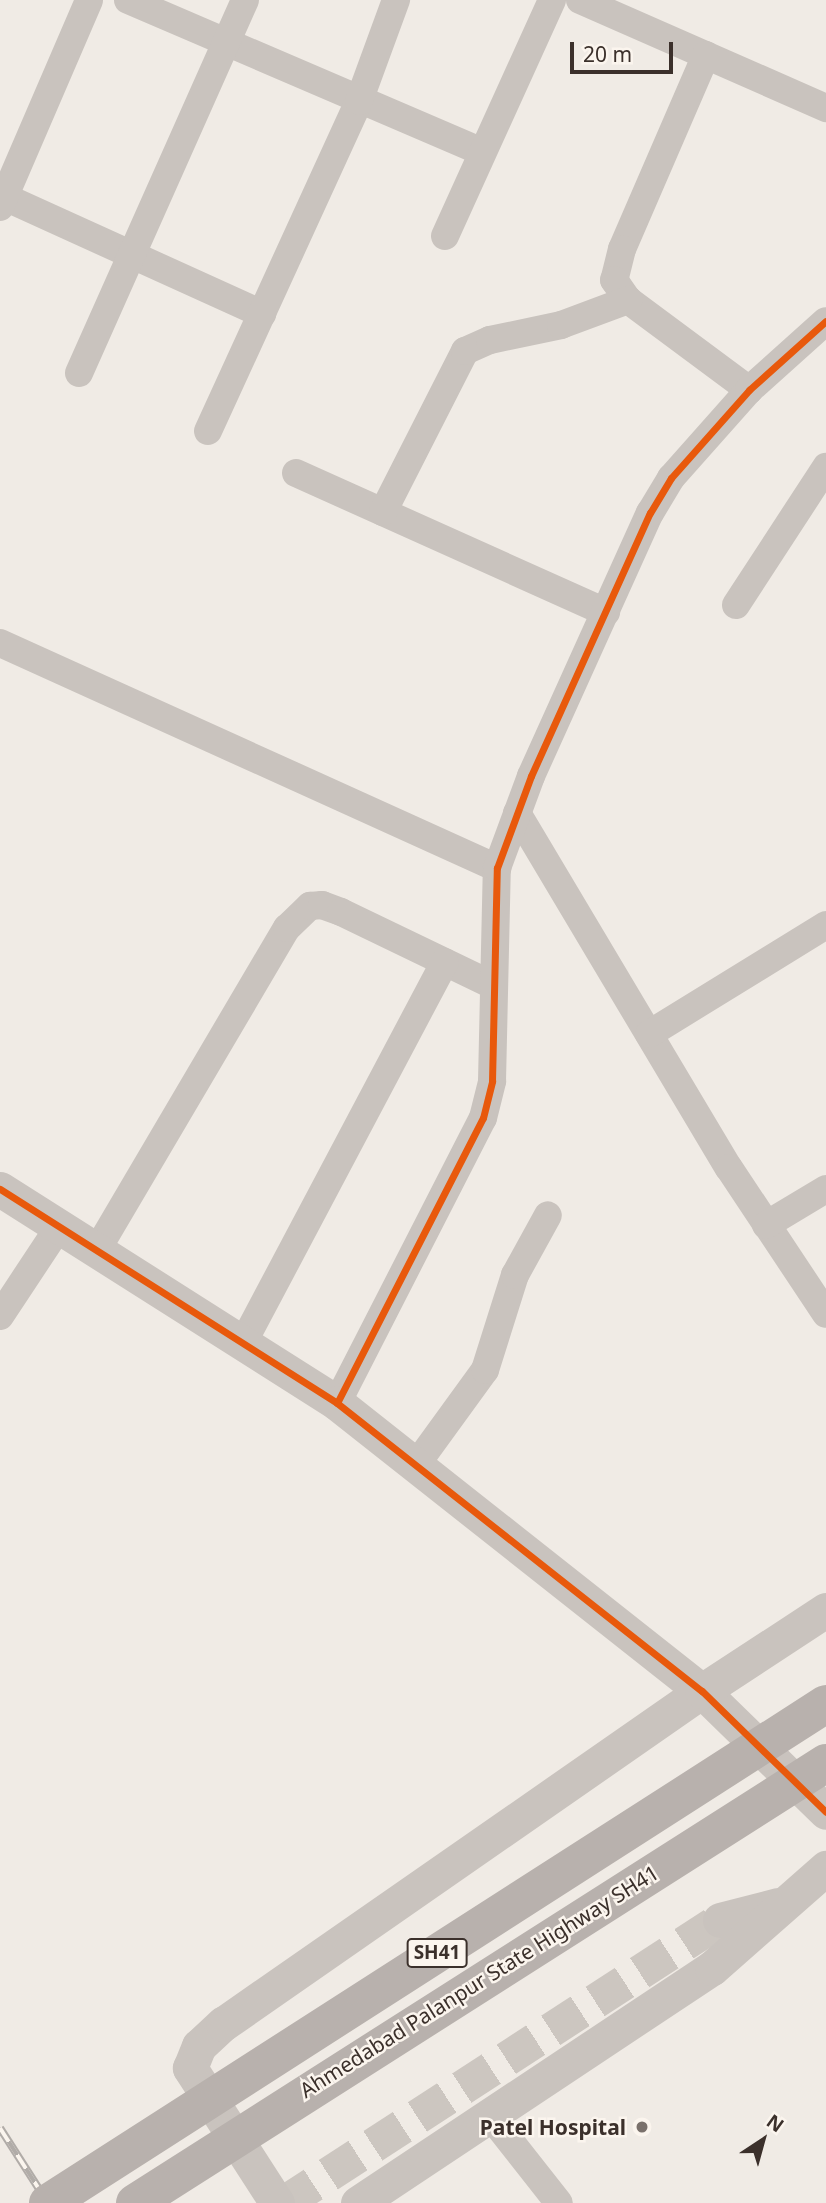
<!DOCTYPE html>
<html>
<head>
<meta charset="utf-8">
<style>
  body { margin:0 }
  #map { position:relative; width:826px; height:2203px; overflow:hidden; background:#f0ebe5; font-family:"Noto Sans",sans-serif }
  div>[style] { position:absolute }
  .tertiary-tunnel>* { height:35px; margin-top:-17.5px; transform-origin:0; background:repeating-linear-gradient(90deg,#ccc6c0 0 35px,transparent 0 53px) }
  .minor>* { height:28px; margin:-14px; padding:0 14px; transform-origin:14px; border-radius:14px; background:#c9c3be }
  .tertiary>* { height:35px; margin:-17.5px; padding:0 17.5px; transform-origin:17.5px; border-radius:17.5px; background:#c9c3be }
  .rail>* { height:8px; margin-top:-4px; transform-origin:0; background:repeating-linear-gradient(90deg,#fbf5ee 0 16px,#b1aca8 0 32px); box-sizing:border-box; border-block:2px solid #b1aca8 }
  .primary-bridge>* { height:38px; margin:-19px; padding:0 19px; transform-origin:19px; border-radius:19px; background:#b8b1ad }
  .cycleway>* { height:7px; margin:-3.5px; padding:0 3.5px; transform-origin:3.5px; border-radius:3.5px; background:#e8590c }
  .dots>* { width:19px; height:19px; translate:-50% -50%; box-sizing:border-box; border:4px solid #fbf5ee; border-radius:50% }
  span { translate:-50% -50%; white-space:nowrap; text-align:center; line-height:1.15; -webkit-text-stroke:5px #fbf5ee; paint-order:stroke }
  .shield-label span { padding:2px 5px; background:#fbf5ee; border:2px solid; border-radius:5px; -webkit-text-stroke-width:0 }
  .shield-label { font-size:19px; color:#3b302b; font-weight:700 }
  .street-label { font-size:21px; color:#3b302b }
  .poi-label { font-size:21px; color:#3b302b; font-weight:700 }
  .right { translate:-100% -50%; text-align:right }
  .north { position:absolute; left:728px; top:2105px; width:70px; height:70px; -webkit-text-stroke:5px #fbf5ee; paint-order:stroke; rotate:36deg; font-size:19px; font-weight:700; line-height:28px; text-align:center; color:#3b302b }
  .north::after { content:''; display:block; margin:auto; width:24px; height:32px; background:#3b302b; clip-path:polygon(50% 0,100% 100%,50% 72%,0 100%) }
  .scale { position:absolute; left:570px; top:42px; width:103px; height:32px; box-sizing:border-box; border:4px solid #3b302b; border-top:0; padding-left:9px; font-size:21px; line-height:24px; white-space:nowrap; color:#3b302b; -webkit-text-stroke:5px #fbf5ee; paint-order:stroke }
</style>
</head>
<body>
<div id="map">
  <div class="tertiary-tunnel">
    <div style="left:284px;top:2203px;width:520px;rotate:-32.99deg"></div>
  </div>
  <div class="minor">
    <div style="left:128px;top:0;width:384px;rotate:23.2deg"></div>
    <div style="left:580px;top:0;width:269px;rotate:23.7deg"></div>
    <div style="left:706px;top:55px;width:211px;rotate:113.4deg"></div>
    <div style="left:622px;top:249px;width:32px;rotate:104deg"></div>
    <div style="left:614px;top:280px;width:24px;rotate:55deg"></div>
    <div style="left:628px;top:300px;width:151px;rotate:36.6deg"></div>
    <div style="left:0;top:195px;width:288px;rotate:24.4deg"></div>
    <div style="left:0;top:207px;width:225px;rotate:-66.7deg"></div>
    <div style="left:445px;top:236px;width:259px;rotate:-65.6deg"></div>
    <div style="left:79px;top:373px;width:408px;rotate:-66deg"></div>
    <div style="left:208px;top:431px;width:363px;rotate:-65.4deg"></div>
    <div style="left:359px;top:101px;width:108px;rotate:-69.9deg"></div>
    <div style="left:296px;top:473px;width:340px;rotate:24.2deg"></div>
    <div style="left:383px;top:512px;width:181px;rotate:-63deg"></div>
    <div style="left:465px;top:351px;width:27px;rotate:-24deg"></div>
    <div style="left:490px;top:340px;width:73px;rotate:-11.9deg"></div>
    <div style="left:561px;top:325px;width:72px;rotate:-20.5deg"></div>
    <div style="left:736px;top:605px;width:165px;rotate:-56.9deg"></div>
    <div style="left:0;top:643px;width:546px;rotate:24.36deg"></div>
    <div style="left:517px;top:813px;width:413px;rotate:59.2deg"></div>
    <div style="left:729px;top:1168px;width:175px;rotate:56.4deg"></div>
    <div style="left:649px;top:1034px;width:208px;rotate:-31.6deg"></div>
    <div style="left:766px;top:1225px;width:70px;rotate:-31deg"></div>
    <div style="left:97px;top:1250px;width:374px;rotate:-59.5deg"></div>
    <div style="left:287px;top:928px;width:32px;rotate:-44deg"></div>
    <div style="left:310px;top:906px;width:12px;rotate:-5deg"></div>
    <div style="left:322px;top:905px;width:20px;rotate:20deg"></div>
    <div style="left:341px;top:912px;width:169px;rotate:25.7deg"></div>
    <div style="left:0;top:1316px;width:107px;rotate:-56.5deg"></div>
    <div style="left:243px;top:1343px;width:431px;rotate:-62.1deg"></div>
    <div style="left:337px;top:1403px;width:320px;rotate:-62.9deg"></div>
    <div style="left:483px;top:1118px;width:38px;rotate:-76deg"></div>
    <div style="left:492px;top:1081px;width:213px;rotate:-88.7deg"></div>
    <div style="left:497px;top:868px;width:98px;rotate:-69.7deg"></div>
    <div style="left:531px;top:776px;width:289px;rotate:-65.7deg"></div>
    <div style="left:650px;top:513px;width:41px;rotate:-59deg"></div>
    <div style="left:671px;top:478px;width:118px;rotate:-48.4deg"></div>
    <div style="left:749px;top:390px;width:103px;rotate:-41.9deg"></div>
    <div style="left:416px;top:1465px;width:117px;rotate:-54deg"></div>
    <div style="left:485px;top:1370px;width:100px;rotate:-72.5deg"></div>
    <div style="left:515px;top:1275px;width:68px;rotate:-61.2deg"></div>
    <div style="left:492px;top:2118px;width:108px;rotate:51.8deg"></div>
  </div>
  <div class="tertiary">
    <div style="left:0;top:1189px;width:399px;rotate:32.4deg"></div>
    <div style="left:337px;top:1403px;width:465px;rotate:38.3deg"></div>
    <div style="left:702px;top:1691px;width:173px;rotate:44.3deg"></div>
    <div style="left:720px;top:1920px;width:60px;rotate:-14.5deg"></div>
    <div style="left:277px;top:2203px;width:161px;rotate:-122.8deg"></div>
    <div style="left:190px;top:2068px;width:24px;rotate:-68deg"></div>
    <div style="left:199px;top:2046px;width:33px;rotate:-43deg"></div>
    <div style="left:223px;top:2024px;width:583px;rotate:-34.81deg"></div>
    <div style="left:702px;top:1691px;width:148px;rotate:-33.2deg"></div>
    <div style="left:358px;top:2203px;width:425px;rotate:-33.6deg"></div>
    <div style="left:712px;top:1968px;width:152px;rotate:-41.3deg"></div>
  </div>
  <div class="rail">
    <div style="left:0;top:2128px;width:89px;rotate:57.4deg"></div>
  </div>
  <div class="primary-bridge">
    <div style="left:48px;top:2203px;width:924px;rotate:-32.68deg"></div>
    <div style="left:135px;top:2203px;width:819px;rotate:-32.49deg"></div>
  </div>
  <div class="cycleway">
    <div style="left:0;top:1189px;width:399px;rotate:32.4deg"></div>
    <div style="left:337px;top:1403px;width:465px;rotate:38.3deg"></div>
    <div style="left:702px;top:1691px;width:173px;rotate:44.3deg"></div>
    <div style="left:337px;top:1403px;width:320px;rotate:-62.9deg"></div>
    <div style="left:483px;top:1118px;width:38px;rotate:-76deg"></div>
    <div style="left:492px;top:1081px;width:213px;rotate:-88.7deg"></div>
    <div style="left:497px;top:868px;width:98px;rotate:-69.7deg"></div>
    <div style="left:531px;top:776px;width:289px;rotate:-65.7deg"></div>
    <div style="left:650px;top:513px;width:41px;rotate:-59deg"></div>
    <div style="left:671px;top:478px;width:118px;rotate:-48.4deg"></div>
    <div style="left:749px;top:390px;width:103px;rotate:-41.9deg"></div>
  </div>
  <div class="dots">
    <div style="left:642px;top:2127px;background:#7a716c"></div>
  </div>
  <div class="shield-label">
    <span style="left:437px;top:1953px">SH41</span>
  </div>
  <div class="street-label">
    <span style="left:479px;top:1981px;rotate:-32deg">Ahmedabad Palanpur State Highway SH41</span>
  </div>
  <div class="poi-label">
    <span class="right" style="left:626px;top:2127px">Patel Hospital</span>
  </div>
  <div class="north">N</div>
  <div class="scale">20 m</div>
</div>
</body>
</html>
